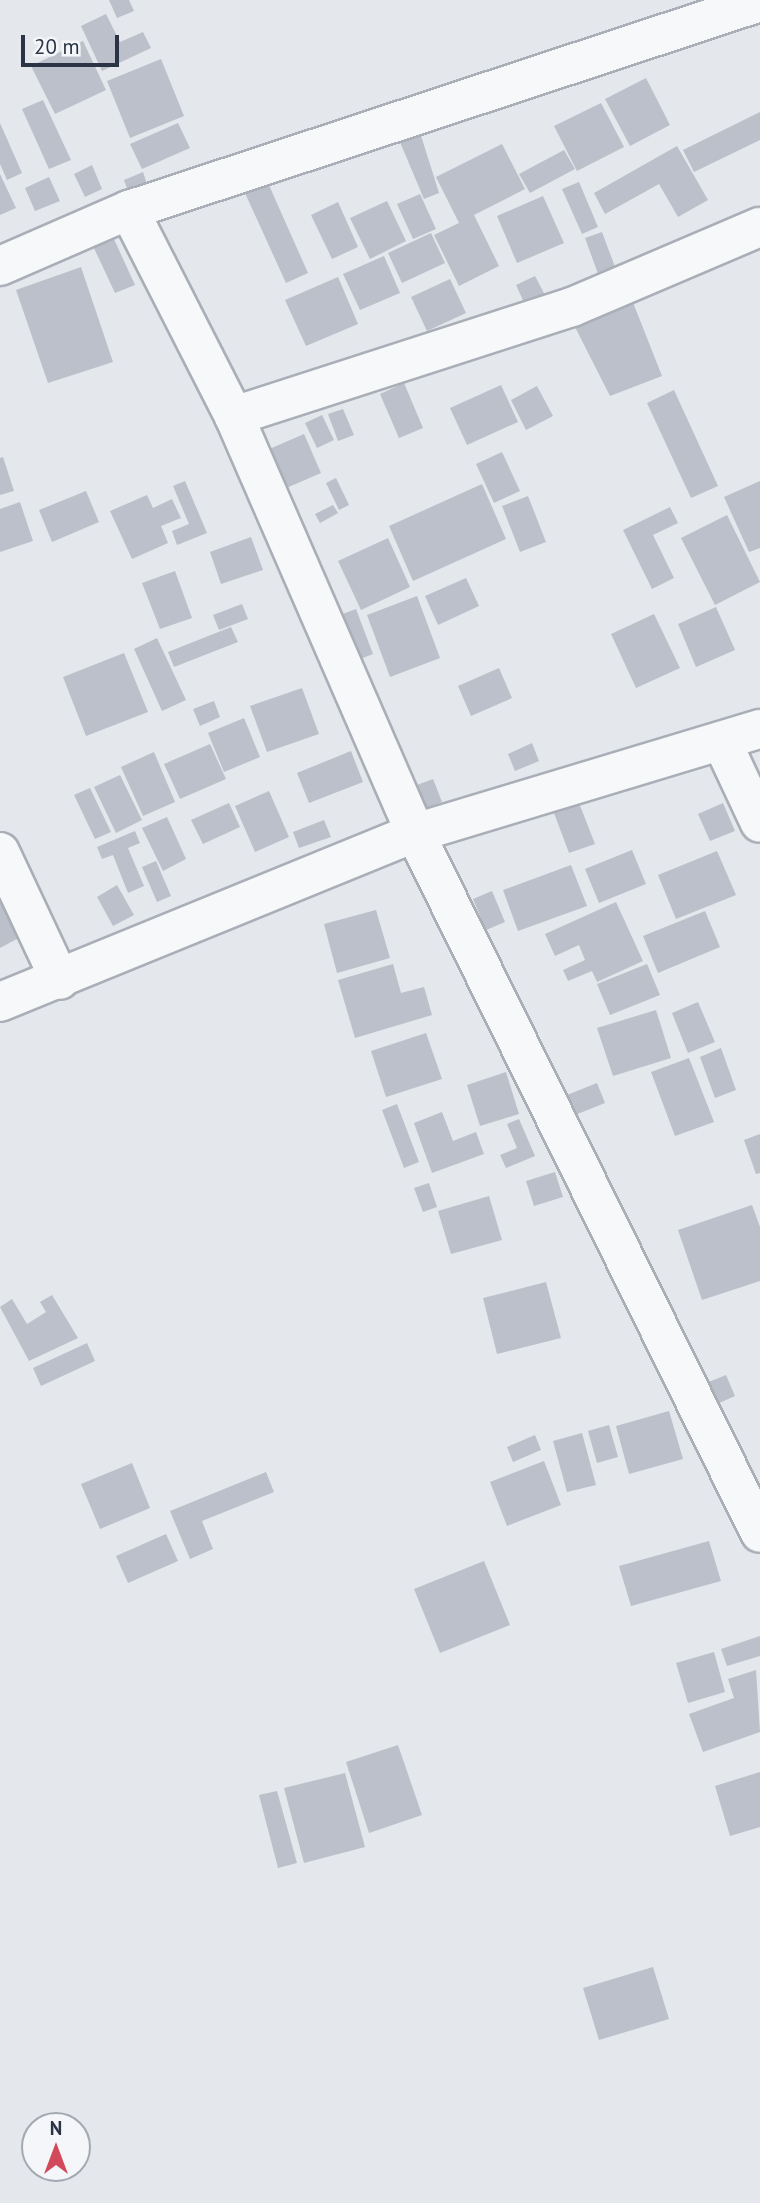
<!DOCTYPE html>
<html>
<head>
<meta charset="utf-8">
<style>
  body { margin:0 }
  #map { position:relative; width:760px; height:2203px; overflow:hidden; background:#e4e7ec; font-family:"PT Sans",sans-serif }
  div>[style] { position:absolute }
  .building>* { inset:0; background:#bbc0ca }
  .roads { filter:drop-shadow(2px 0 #a9aeb7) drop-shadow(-2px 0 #a9aeb7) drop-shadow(0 2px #a9aeb7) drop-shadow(0 -2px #a9aeb7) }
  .minor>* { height:38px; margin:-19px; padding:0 19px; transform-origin:19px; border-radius:19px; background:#f7f8fa }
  span { translate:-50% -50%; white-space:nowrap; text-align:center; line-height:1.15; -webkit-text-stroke:7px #f4f6f9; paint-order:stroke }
  .north { position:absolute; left:21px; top:2112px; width:70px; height:70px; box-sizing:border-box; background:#f4f6f9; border:2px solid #a4a8b1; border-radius:50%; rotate:0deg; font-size:19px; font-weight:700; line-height:28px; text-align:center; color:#2b3445 }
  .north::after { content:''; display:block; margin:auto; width:24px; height:32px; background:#d1495b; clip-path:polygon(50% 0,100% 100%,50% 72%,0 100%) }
  .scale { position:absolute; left:21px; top:35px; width:98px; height:32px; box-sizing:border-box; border:4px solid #2b3445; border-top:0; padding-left:9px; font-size:21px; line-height:24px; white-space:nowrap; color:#2b3445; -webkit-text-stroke:5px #f4f6f9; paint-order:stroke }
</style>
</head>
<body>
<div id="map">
  <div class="building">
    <div style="clip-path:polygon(109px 0,129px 0,134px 11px,117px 18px)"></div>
    <div style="clip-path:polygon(106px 14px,120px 42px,143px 32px,151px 48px,102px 71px,81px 26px)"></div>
    <div style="clip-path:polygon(83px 41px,106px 90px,55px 114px,31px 66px)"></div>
    <div style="clip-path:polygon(161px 59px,184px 116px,130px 138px,107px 81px)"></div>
    <div style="clip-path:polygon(646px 78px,670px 125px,630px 146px,605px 99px)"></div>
    <div style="clip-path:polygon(43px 100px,71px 160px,49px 169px,22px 109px)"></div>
    <div style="clip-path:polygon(601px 103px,624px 147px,577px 171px,554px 126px)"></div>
    <div style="clip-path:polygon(760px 112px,760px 140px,694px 172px,683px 150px)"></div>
    <div style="clip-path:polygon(0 123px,22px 173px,7px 180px,0 164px)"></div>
    <div style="clip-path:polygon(178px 123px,190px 148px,142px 169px,130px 144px)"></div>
    <div style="clip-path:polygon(418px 126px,439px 193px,424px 199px,397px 135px)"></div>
    <div style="clip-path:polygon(502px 144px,525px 189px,474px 215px,499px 266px,459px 286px,434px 235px,459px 223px,436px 177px)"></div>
    <div style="clip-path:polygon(677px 146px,708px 200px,678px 217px,659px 184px,605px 214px,594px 193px)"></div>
    <div style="clip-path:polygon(564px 150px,575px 169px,530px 193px,519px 174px)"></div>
    <div style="clip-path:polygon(92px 165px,102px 189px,85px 197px,74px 174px)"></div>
    <div style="clip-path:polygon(143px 172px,149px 190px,130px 197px,124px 180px)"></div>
    <div style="clip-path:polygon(0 174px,16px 208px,0 215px)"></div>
    <div style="clip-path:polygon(49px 177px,60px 201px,35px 211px,25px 188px)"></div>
    <div style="clip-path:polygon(579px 182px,598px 227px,582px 234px,562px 189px)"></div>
    <div style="clip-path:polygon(268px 183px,308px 273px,286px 283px,245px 193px)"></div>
    <div style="clip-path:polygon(420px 194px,436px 229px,413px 239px,397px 204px)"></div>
    <div style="clip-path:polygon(543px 196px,564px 243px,517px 263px,497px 216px)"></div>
    <div style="clip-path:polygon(387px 201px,406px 241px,370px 259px,350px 218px)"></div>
    <div style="clip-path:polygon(338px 202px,358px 247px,332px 259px,311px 215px)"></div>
    <div style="clip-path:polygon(602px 232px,618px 275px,601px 282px,585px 238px)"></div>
    <div style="clip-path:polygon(431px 233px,445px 263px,402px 283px,388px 253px)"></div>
    <div style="clip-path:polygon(113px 237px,135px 285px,115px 293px,93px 246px)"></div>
    <div style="clip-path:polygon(384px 256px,400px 293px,360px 310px,343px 274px)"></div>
    <div style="clip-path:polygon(81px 267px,113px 362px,48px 383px,16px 290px)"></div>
    <div style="clip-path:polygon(535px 276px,547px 299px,527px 309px,516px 285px)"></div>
    <div style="clip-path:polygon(338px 277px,358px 324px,306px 346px,285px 300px)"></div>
    <div style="clip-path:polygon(450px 279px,466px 313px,427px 331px,411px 297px)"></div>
    <div style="clip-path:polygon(632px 300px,662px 376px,610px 396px,573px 323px)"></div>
    <div style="clip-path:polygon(404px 383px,423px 428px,399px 438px,380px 394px)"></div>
    <div style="clip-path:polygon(501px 385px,518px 422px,467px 445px,450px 408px)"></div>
    <div style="clip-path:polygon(537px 386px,553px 416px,526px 430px,511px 400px)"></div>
    <div style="clip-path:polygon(674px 390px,718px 486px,691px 498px,647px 403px)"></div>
    <div style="clip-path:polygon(343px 409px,354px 435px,338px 441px,328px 414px)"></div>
    <div style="clip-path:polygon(322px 415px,334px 440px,317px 448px,305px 423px)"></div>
    <div style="clip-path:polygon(304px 434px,321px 473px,284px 489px,267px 450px)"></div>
    <div style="clip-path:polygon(502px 452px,520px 491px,494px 503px,476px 464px)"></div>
    <div style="clip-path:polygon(3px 457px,14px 491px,0 495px,0 458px)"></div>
    <div style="clip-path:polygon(336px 478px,349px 505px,339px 510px,326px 483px)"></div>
    <div style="clip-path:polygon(185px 481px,207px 533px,177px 545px,172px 531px,189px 524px,173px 486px)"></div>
    <div style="clip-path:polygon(760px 481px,760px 548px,749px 552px,724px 497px)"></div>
    <div style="clip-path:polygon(482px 484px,506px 539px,413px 581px,389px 526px)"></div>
    <div style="clip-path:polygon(86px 491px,99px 522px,52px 542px,39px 510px)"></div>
    <div style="clip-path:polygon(147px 495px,153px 508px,172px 499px,181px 518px,161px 526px,168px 543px,132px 559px,110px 511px)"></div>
    <div style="clip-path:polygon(528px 496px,546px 542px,520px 552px,502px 506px)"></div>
    <div style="clip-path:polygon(20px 502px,33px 541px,0 552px,0 509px)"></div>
    <div style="clip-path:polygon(333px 505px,338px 513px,320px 523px,315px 514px)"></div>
    <div style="clip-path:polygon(670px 507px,678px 523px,653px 535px,674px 578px,652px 589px,623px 530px)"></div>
    <div style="clip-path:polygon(727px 515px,760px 582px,715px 605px,681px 538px)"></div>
    <div style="clip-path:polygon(251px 537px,263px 570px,221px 584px,210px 552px)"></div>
    <div style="clip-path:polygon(388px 538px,410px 587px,361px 610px,338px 561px)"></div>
    <div style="clip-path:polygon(175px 571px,192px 618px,160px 629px,142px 583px)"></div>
    <div style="clip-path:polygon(466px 578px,479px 606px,438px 625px,425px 596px)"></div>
    <div style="clip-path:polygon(417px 596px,440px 658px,390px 677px,367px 615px)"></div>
    <div style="clip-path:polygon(242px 604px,248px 619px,219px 630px,213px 615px)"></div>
    <div style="clip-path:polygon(716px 607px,735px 650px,696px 667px,678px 624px)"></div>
    <div style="clip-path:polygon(356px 609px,373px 654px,355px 661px,337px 616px)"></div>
    <div style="clip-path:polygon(654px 614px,680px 668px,636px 688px,611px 634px)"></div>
    <div style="clip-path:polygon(231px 627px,238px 642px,174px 667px,168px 652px)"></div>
    <div style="clip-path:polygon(157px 638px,186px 700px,162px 711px,134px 649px)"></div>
    <div style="clip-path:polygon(124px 653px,148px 712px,86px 736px,63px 677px)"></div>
    <div style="clip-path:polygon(499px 668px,512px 698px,471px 716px,458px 686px)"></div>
    <div style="clip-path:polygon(302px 688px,319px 734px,267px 752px,250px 706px)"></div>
    <div style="clip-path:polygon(214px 701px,220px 717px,200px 726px,193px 709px)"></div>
    <div style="clip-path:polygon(244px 718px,260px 757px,224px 772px,208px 733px)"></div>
    <div style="clip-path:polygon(532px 743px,539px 761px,515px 771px,508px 754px)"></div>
    <div style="clip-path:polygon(210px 744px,226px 779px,180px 799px,164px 764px)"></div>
    <div style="clip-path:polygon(351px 751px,363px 782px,309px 803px,297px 773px)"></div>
    <div style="clip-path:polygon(154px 752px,175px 802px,143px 816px,121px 767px)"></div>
    <div style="clip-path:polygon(120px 775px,142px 820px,116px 833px,94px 787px)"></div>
    <div style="clip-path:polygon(433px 779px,442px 802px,426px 808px,417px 785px)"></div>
    <div style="clip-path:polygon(90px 788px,111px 832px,95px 839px,74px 795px)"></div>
    <div style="clip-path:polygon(269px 791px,289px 837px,255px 852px,235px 806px)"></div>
    <div style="clip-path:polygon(229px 803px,240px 827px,203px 844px,191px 820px)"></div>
    <div style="clip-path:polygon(579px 803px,595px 844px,569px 853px,554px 813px)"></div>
    <div style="clip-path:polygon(723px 803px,735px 831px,710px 841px,698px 814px)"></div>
    <div style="clip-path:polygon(167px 817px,186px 859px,163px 871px,142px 828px)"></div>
    <div style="clip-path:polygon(324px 820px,331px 837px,299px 848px,293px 832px)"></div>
    <div style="clip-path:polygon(135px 831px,140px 843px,128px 848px,144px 886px,128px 893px,113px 855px,102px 859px,97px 847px)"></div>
    <div style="clip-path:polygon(632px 850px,646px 884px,599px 903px,585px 869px)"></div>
    <div style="clip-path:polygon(717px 851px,736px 895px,676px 919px,658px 875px)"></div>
    <div style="clip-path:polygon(156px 861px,171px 896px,157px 902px,142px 867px)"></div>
    <div style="clip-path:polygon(571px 865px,587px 906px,518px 931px,503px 890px)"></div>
    <div style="clip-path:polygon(0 877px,28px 933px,0 948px)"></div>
    <div style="clip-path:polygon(117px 885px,134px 915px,113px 926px,97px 897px)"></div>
    <div style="clip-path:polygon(492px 891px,505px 922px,486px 930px,473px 899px)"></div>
    <div style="clip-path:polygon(616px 902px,643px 961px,597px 982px,592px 971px,568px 981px,563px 970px,585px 960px,579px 945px,555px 956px,545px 934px)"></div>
    <div style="clip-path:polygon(376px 910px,390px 958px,337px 973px,324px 924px)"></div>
    <div style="clip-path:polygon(705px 911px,720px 947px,658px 973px,643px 936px)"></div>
    <div style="clip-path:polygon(393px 964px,401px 993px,424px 987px,432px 1015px,355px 1038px,338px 980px)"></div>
    <div style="clip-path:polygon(647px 964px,660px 995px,610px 1015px,597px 984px)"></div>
    <div style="clip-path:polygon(698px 1002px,715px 1042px,688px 1053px,672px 1013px)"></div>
    <div style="clip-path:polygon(656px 1010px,671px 1058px,613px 1076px,597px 1028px)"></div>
    <div style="clip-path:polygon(426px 1033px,442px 1079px,386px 1097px,371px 1051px)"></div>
    <div style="clip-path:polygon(721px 1048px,736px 1090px,715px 1098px,700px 1057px)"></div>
    <div style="clip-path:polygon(689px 1058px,714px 1122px,675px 1136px,651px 1072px)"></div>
    <div style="clip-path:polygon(506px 1072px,519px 1114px,480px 1126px,467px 1085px)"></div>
    <div style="clip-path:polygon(597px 1083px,605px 1103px,575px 1115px,567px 1095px)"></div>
    <div style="clip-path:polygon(397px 1104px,419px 1162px,404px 1168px,382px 1110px)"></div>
    <div style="clip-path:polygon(442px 1112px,453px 1141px,476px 1132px,484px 1154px,432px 1173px,414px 1123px)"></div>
    <div style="clip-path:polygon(519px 1119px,535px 1156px,506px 1168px,500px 1155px,517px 1148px,507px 1124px)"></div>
    <div style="clip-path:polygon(760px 1134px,760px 1173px,756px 1174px,744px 1140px)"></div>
    <div style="clip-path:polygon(555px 1172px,563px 1197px,534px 1206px,526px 1181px)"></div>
    <div style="clip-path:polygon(429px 1183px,437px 1207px,423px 1212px,414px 1188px)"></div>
    <div style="clip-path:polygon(489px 1196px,502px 1240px,451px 1254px,438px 1211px)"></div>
    <div style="clip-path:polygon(752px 1205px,760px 1227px,760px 1281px,702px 1300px,678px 1230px)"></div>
    <div style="clip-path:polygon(546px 1282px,561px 1338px,497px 1354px,483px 1298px)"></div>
    <div style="clip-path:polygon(52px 1295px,78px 1338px,29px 1361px,0 1307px,12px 1299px,27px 1324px,46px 1312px,40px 1302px)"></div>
    <div style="clip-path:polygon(87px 1343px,95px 1361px,41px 1386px,33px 1368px)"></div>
    <div style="clip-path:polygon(726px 1375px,735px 1396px,708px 1408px,699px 1386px)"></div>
    <div style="clip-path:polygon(669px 1411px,683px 1459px,629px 1474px,616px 1426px)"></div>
    <div style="clip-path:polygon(609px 1425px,618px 1457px,597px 1463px,588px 1431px)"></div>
    <div style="clip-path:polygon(582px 1433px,596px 1485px,567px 1492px,553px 1441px)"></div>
    <div style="clip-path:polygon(535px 1435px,541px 1450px,513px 1462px,507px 1447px)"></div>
    <div style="clip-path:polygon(544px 1461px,561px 1505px,507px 1526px,490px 1482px)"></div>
    <div style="clip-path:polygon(132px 1463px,150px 1508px,100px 1529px,81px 1484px)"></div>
    <div style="clip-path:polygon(266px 1472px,274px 1492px,202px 1521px,213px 1549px,190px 1559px,170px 1511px)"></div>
    <div style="clip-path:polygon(166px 1534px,178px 1561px,128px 1583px,116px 1556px)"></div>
    <div style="clip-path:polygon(709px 1541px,721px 1581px,631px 1606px,619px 1566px)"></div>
    <div style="clip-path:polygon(484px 1561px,510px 1625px,440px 1653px,414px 1589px)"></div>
    <div style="clip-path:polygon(760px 1636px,760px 1656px,727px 1666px,721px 1649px)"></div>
    <div style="clip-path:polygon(714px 1652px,725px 1692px,688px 1703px,676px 1663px)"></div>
    <div style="clip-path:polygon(756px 1670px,760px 1732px,703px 1752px,689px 1714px,734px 1698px,728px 1679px)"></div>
    <div style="clip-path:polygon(398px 1745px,422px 1815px,369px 1833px,346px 1762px)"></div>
    <div style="clip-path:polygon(760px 1772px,760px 1827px,730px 1836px,715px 1786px)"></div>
    <div style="clip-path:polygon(345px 1773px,365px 1847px,304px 1863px,284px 1788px)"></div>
    <div style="clip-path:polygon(277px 1791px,297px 1863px,278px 1868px,259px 1795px)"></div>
    <div style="clip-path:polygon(653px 1967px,669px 2019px,599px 2040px,583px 1988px)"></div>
  </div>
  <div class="roads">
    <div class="minor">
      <div style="left:129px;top:210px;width:231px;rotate:63deg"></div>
      <div style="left:234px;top:416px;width:455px;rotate:66.5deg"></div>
      <div style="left:415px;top:833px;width:780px;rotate:63.76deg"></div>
      <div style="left:0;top:266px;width:141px;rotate:-23.5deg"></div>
      <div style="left:129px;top:210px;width:664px;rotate:-18.24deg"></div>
      <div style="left:234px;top:416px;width:355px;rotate:-17.9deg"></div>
      <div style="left:572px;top:307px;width:204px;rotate:-23.1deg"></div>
      <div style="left:722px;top:742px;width:89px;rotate:64.9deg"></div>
      <div style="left:0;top:852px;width:141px;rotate:64.9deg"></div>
      <div style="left:0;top:1002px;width:448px;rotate:-22.2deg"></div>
      <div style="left:415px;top:833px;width:360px;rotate:-16.8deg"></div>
    </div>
  </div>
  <div class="north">N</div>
  <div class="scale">20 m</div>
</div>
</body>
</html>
